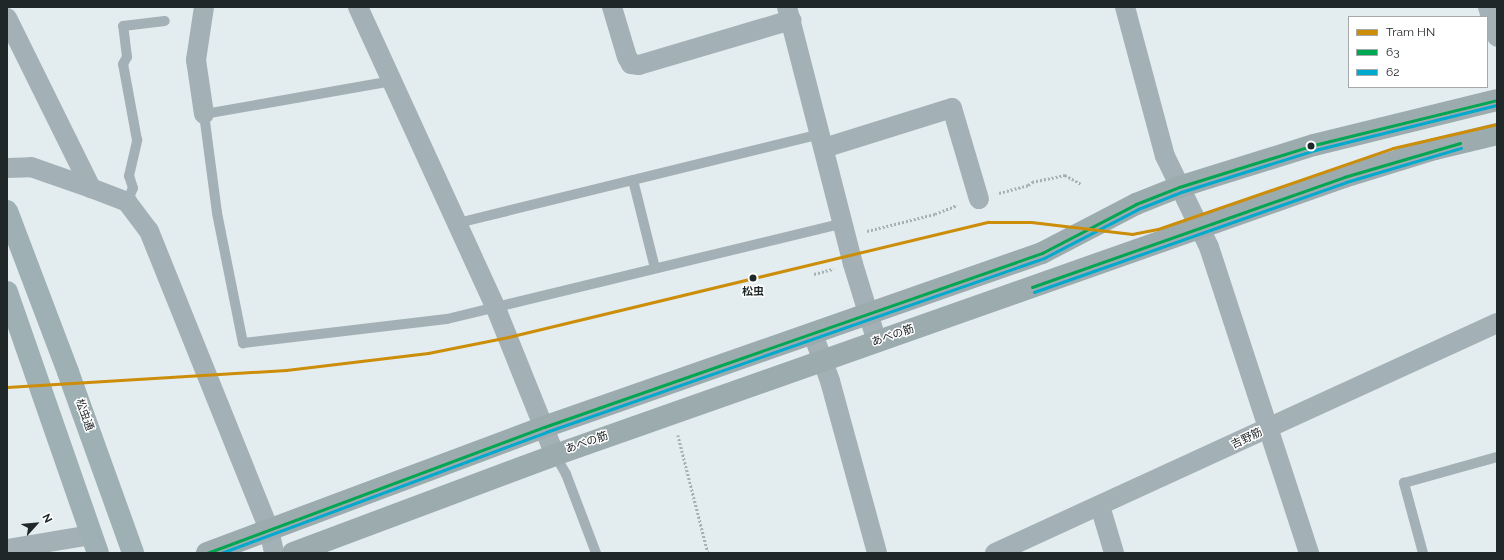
<!DOCTYPE html>
<html>
<head>
<meta charset="utf-8">
<style>
  body { margin:0 }
  #map { position:relative; width:1504px; height:560px; overflow:hidden; background:#e3ecef; font-family:Raleway,"Noto Sans JP",sans-serif }
  div>[style] { position:absolute }
  .path>* { height:2.5px; margin-top:-1.25px; transform-origin:0; background:repeating-linear-gradient(90deg,#a7b1b4 0 2px,transparent 0 4px) }
  .lane>* { height:10px; margin:-5px; padding:0 5px; transform-origin:5px; border-radius:5px; background:#a3b1b6 }
  .street>* { height:20px; margin:-10px; padding:0 10px; transform-origin:10px; border-radius:10px; background:#a3b1b6 }
  .secondary>* { height:22px; margin:-11px; padding:0 11px; transform-origin:11px; border-radius:11px; background:#9fb0b4 }
  .primary>* { height:22px; margin:-11px; padding:0 11px; transform-origin:11px; border-radius:11px; background:#9cabae }
  .bus-1>* { height:3px; margin:-1.5px; padding:0 1.5px; transform-origin:1.5px; border-radius:1.5px; background:#00a651 }
  .bus-2>* { height:3px; margin:-1.5px; padding:0 1.5px; transform-origin:1.5px; border-radius:1.5px; background:#00a9ce }
  .tram-1>* { height:3px; margin:-1.5px; padding:0 1.5px; transform-origin:1.5px; border-radius:1.5px; background:#cc8d08 }
  .dots>* { width:11px; height:11px; translate:-50% -50%; box-sizing:border-box; border:2px solid #fff; border-radius:50% }
  span { translate:-50% -50%; white-space:nowrap; text-align:center; line-height:1.15; -webkit-text-stroke:3px #fff; paint-order:stroke }
  .stop-label { font-size:11px; color:#202729; font-weight:700 }
  .street-label { font-size:11px; color:#202729 }
  .frame { position:absolute; inset:0; border:8px solid #202729; pointer-events:none }
  .legend { position:absolute; left:1348px; top:16px; width:140px; height:72px; box-sizing:border-box; background:#fff; border:1px solid #a6a9a9; margin:0; padding:5px 7px; list-style:none; font-size:12px; color:#202729 }
  .legend li { display:flex; align-items:center; gap:8px; height:20px }
  .legend b { width:20px; border:1px solid #a6a9a9 }
  .north { position:absolute; left:16px; top:504px; width:40px; height:40px; -webkit-text-stroke:3px #fff; paint-order:stroke; rotate:63deg; font-size:11px; font-weight:700; line-height:16px; text-align:center; color:#202729 }
  .north::after { content:''; display:block; margin:auto; width:14px; height:18px; background:#202729; clip-path:polygon(50% 0,100% 100%,50% 72%,0 100%) }
</style>
</head>
<body>
<div id="map">
  <div class="path">
    <div style="left:999px;top:193px;width:30px;rotate:-15deg"></div>
    <div style="left:1028px;top:185px;width:5px;rotate:-37deg"></div>
    <div style="left:1032px;top:182px;width:34px;rotate:-12deg"></div>
    <div style="left:1065px;top:175px;width:18px;rotate:29deg"></div>
    <div style="left:867px;top:231px;width:70px;rotate:-14deg"></div>
    <div style="left:935px;top:214px;width:24px;rotate:-22deg"></div>
    <div style="left:814px;top:274px;width:20px;rotate:-15deg"></div>
    <div style="left:678px;top:435px;width:122px;rotate:75.7deg"></div>
  </div>
  <div class="lane">
    <div style="left:392px;top:81px;width:191px;rotate:170deg"></div>
    <div style="left:204px;top:114px;width:100px;rotate:82.5deg"></div>
    <div style="left:217px;top:213px;width:133px;rotate:78.7deg"></div>
    <div style="left:243px;top:343px;width:205px;rotate:-6.7deg"></div>
    <div style="left:447px;top:319px;width:407px;rotate:-13.6deg"></div>
    <div style="left:633px;top:180px;width:91px;rotate:76deg"></div>
    <div style="left:127px;top:202px;width:15px;rotate:-67deg"></div>
    <div style="left:133px;top:188px;width:13px;rotate:-108deg"></div>
    <div style="left:129px;top:176px;width:37px;rotate:-77deg"></div>
    <div style="left:137px;top:140px;width:77px;rotate:-100.4deg"></div>
    <div style="left:123px;top:64px;width:8px;rotate:-60deg"></div>
    <div style="left:127px;top:57px;width:31px;rotate:-97deg"></div>
    <div style="left:123px;top:26px;width:42px;rotate:-6.8deg"></div>
    <div style="left:458px;top:223px;width:373px;rotate:-13.8deg"></div>
    <div style="left:555px;top:455px;width:22px;rotate:60deg"></div>
    <div style="left:566px;top:474px;width:85px;rotate:69.2deg"></div>
    <div style="left:1423px;top:553px;width:73px;rotate:-105.2deg"></div>
    <div style="left:1404px;top:483px;width:97px;rotate:-15.6deg"></div>
  </div>
  <div class="street">
    <div style="left:358px;top:7px;width:329px;rotate:65.4deg"></div>
    <div style="left:495px;top:306px;width:161px;rotate:68.1deg"></div>
    <div style="left:612px;top:7px;width:52px;rotate:73.3deg"></div>
    <div style="left:627px;top:57px;width:8px;rotate:60deg"></div>
    <div style="left:631px;top:64px;width:8px;rotate:7deg"></div>
    <div style="left:639px;top:65px;width:159px;rotate:-16.5deg"></div>
    <div style="left:787px;top:7px;width:265px;rotate:75.6deg"></div>
    <div style="left:853px;top:264px;width:82px;rotate:72.9deg"></div>
    <div style="left:1125px;top:7px;width:154px;rotate:75deg"></div>
    <div style="left:1165px;top:156px;width:101px;rotate:64.2deg"></div>
    <div style="left:1209px;top:247px;width:322px;rotate:71.9deg"></div>
    <div style="left:1488px;top:7px;width:31px;rotate:73deg"></div>
    <div style="left:7px;top:18px;width:190px;rotate:63.7deg"></div>
    <div style="left:91px;top:188px;width:39px;rotate:21deg"></div>
    <div style="left:127px;top:202px;width:36px;rotate:53deg"></div>
    <div style="left:149px;top:231px;width:321px;rotate:68.1deg"></div>
    <div style="left:269px;top:529px;width:25px;rotate:78deg"></div>
    <div style="left:204px;top:114px;width:55px;rotate:-98.4deg"></div>
    <div style="left:196px;top:60px;width:54px;rotate:-81.4deg"></div>
    <div style="left:824px;top:148px;width:134px;rotate:-17.4deg"></div>
    <div style="left:952px;top:108px;width:95px;rotate:73.5deg"></div>
    <div style="left:7px;top:168px;width:24px;rotate:-2deg"></div>
    <div style="left:31px;top:167px;width:64px;rotate:19.3deg"></div>
    <div style="left:813px;top:334px;width:50px;rotate:70.1deg"></div>
    <div style="left:830px;top:381px;width:178px;rotate:74.7deg"></div>
    <div style="left:1100px;top:506px;width:49px;rotate:73.4deg"></div>
    <div style="left:7px;top:549px;width:86px;rotate:-9.4deg"></div>
    <div style="left:995px;top:553px;width:552px;rotate:-24.62deg"></div>
  </div>
  <div class="secondary">
    <div style="left:7px;top:211px;width:172px;rotate:69.2deg"></div>
    <div style="left:68px;top:372px;width:192px;rotate:70.2deg"></div>
    <div style="left:7px;top:292px;width:276px;rotate:70.8deg"></div>
  </div>
  <div class="primary">
    <div style="left:207px;top:553px;width:360px;rotate:-20.5deg"></div>
    <div style="left:544px;top:427px;width:528px;rotate:-19.26deg"></div>
    <div style="left:1042px;top:253px;width:106px;rotate:-27.5deg"></div>
    <div style="left:1136px;top:204px;width:46px;rotate:-21.6deg"></div>
    <div style="left:1179px;top:187px;width:141px;rotate:-17.3deg"></div>
    <div style="left:1314px;top:145px;width:188px;rotate:-13.8deg"></div>
    <div style="left:293px;top:553px;width:280px;rotate:-20.5deg"></div>
    <div style="left:555px;top:455px;width:837px;rotate:-19.41deg"></div>
    <div style="left:1344px;top:177px;width:95px;rotate:-17.1deg"></div>
    <div style="left:1435px;top:149px;width:64px;rotate:-13.6deg"></div>
  </div>
  <div class="bus-1">
    <div style="left:1032px;top:287px;width:331px;rotate:-19.4deg"></div>
    <div style="left:1344px;top:177px;width:121px;rotate:-16.3deg"></div>
    <div style="left:207px;top:553px;width:360px;rotate:-20.5deg"></div>
    <div style="left:544px;top:427px;width:528px;rotate:-19.26deg"></div>
    <div style="left:1042px;top:253px;width:106px;rotate:-27.5deg"></div>
    <div style="left:1136px;top:204px;width:46px;rotate:-21.6deg"></div>
    <div style="left:1179px;top:187px;width:141px;rotate:-17.3deg"></div>
    <div style="left:1314px;top:145px;width:188px;rotate:-13.8deg"></div>
  </div>
  <div class="bus-2">
    <div style="left:1034px;top:292px;width:331px;rotate:-19.4deg"></div>
    <div style="left:1346px;top:182px;width:120px;rotate:-16.5deg"></div>
    <div style="left:221px;top:553px;width:347px;rotate:-20.4deg"></div>
    <div style="left:546px;top:432px;width:528px;rotate:-19.26deg"></div>
    <div style="left:1044px;top:258px;width:106px;rotate:-27.5deg"></div>
    <div style="left:1138px;top:209px;width:46px;rotate:-21.6deg"></div>
    <div style="left:1181px;top:192px;width:140px;rotate:-17.4deg"></div>
    <div style="left:1315px;top:150px;width:187px;rotate:-13.9deg"></div>
  </div>
  <div class="tram-1">
    <div style="left:7px;top:387px;width:280px;rotate:-3.5deg"></div>
    <div style="left:286px;top:370px;width:143px;rotate:-6.8deg"></div>
    <div style="left:428px;top:353px;width:82px;rotate:-11.3deg"></div>
    <div style="left:508px;top:337px;width:494px;rotate:-13.5deg"></div>
    <div style="left:988px;top:222px;width:43px"></div>
    <div style="left:1031px;top:222px;width:102px;rotate:6.8deg"></div>
    <div style="left:1132px;top:234px;width:26px;rotate:-11deg"></div>
    <div style="left:1158px;top:229px;width:249px;rotate:-19deg"></div>
    <div style="left:1393px;top:148px;width:107px;rotate:-13deg"></div>
  </div>
  <div class="dots">
    <div style="left:1311px;top:146px;background:#202729"></div>
    <div style="left:753px;top:278px;background:#202729"></div>
  </div>
  <div class="stop-label">
    <span style="left:753px;top:292px">松虫</span>
  </div>
  <div class="street-label">
    <span style="left:893px;top:336px;rotate:-19deg">あべの筋</span>
    <span style="left:84px;top:415px;rotate:70deg">松虫通</span>
    <span style="left:1247px;top:439px;rotate:-25deg">吉野筋</span>
    <span style="left:587px;top:443px;rotate:-19deg">あべの筋</span>
  </div>
  <div class="frame"></div>
  <ul class="legend">
  <li><b style="height:5px;background:#cc8d08"></b>Tram HN</li>
  <li><b style="height:5px;background:#00a651"></b>63</li>
  <li><b style="height:5px;background:#00a9ce"></b>62</li>
  </ul>
  <div class="north">N</div>
</div>
</body>
</html>
